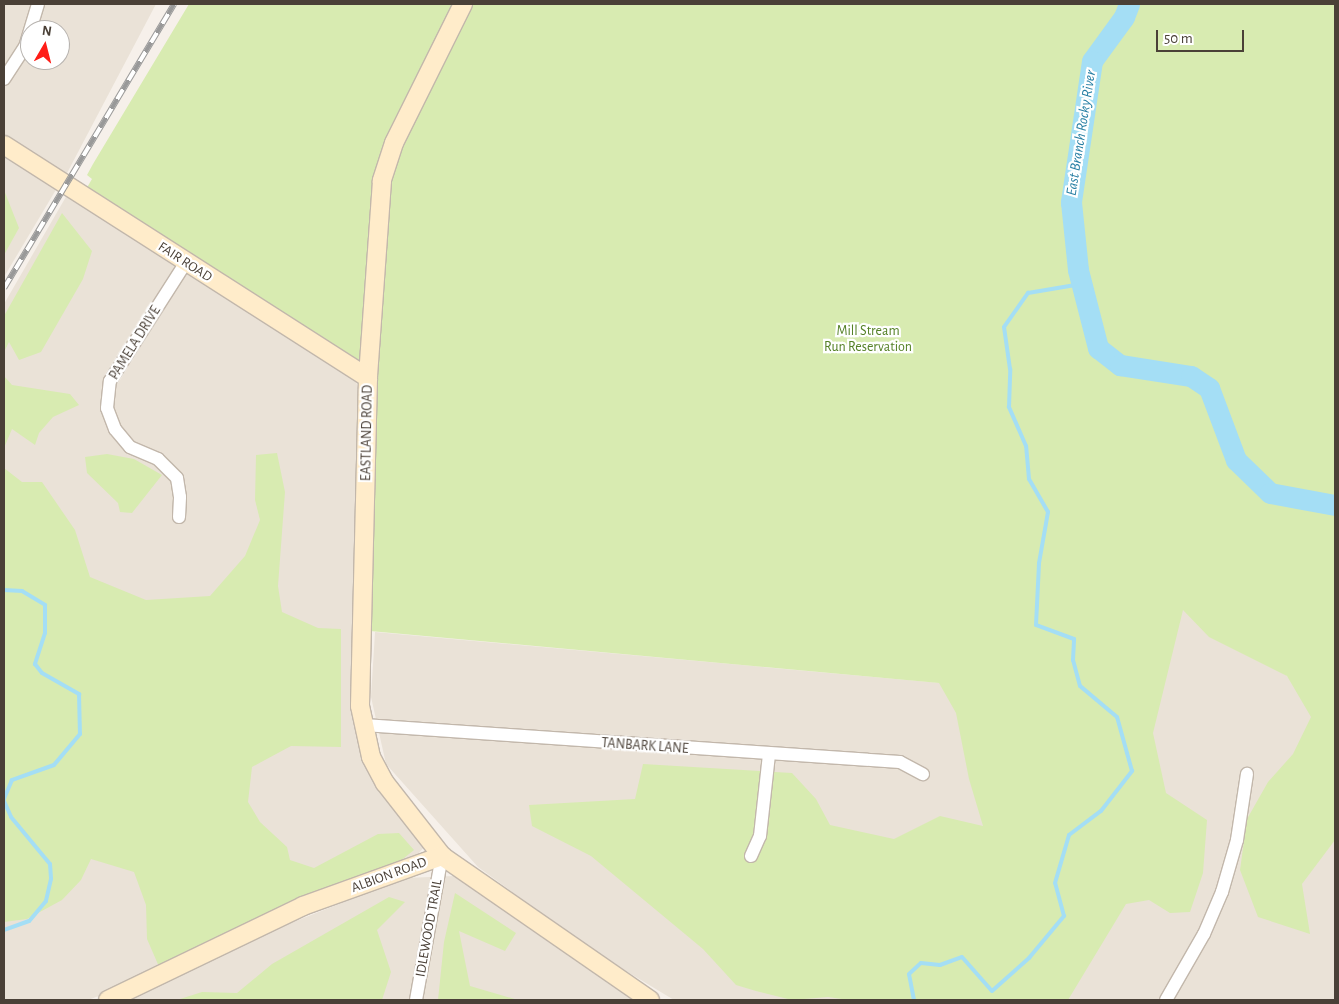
<!DOCTYPE html>
<html>
<head>
<meta charset="utf-8">
<style>
  body { margin:0 }
  #map { position:relative; width:1339px; height:1004px; overflow:hidden; background:#f6f0ea; font-family:"Alegreya Sans",sans-serif }
  div>[style] { position:absolute }
  .residential>* { inset:0; background:#eae2d7 }
  .green>* { inset:0; background:#d8ebb1 }
  .stream>* { height:4px; margin:-2px; padding:0 2px; transform-origin:2px; border-radius:2px; background:#a4def5 }
  .river>* { height:21px; margin:-10.5px; padding:0 10.5px; transform-origin:10.5px; border-radius:10.5px; background:#a4def5 }
  .roads { filter:drop-shadow(1px 0 #c2b7ab) drop-shadow(-1px 0 #c2b7ab) drop-shadow(0 1px #c2b7ab) drop-shadow(0 -1px #c2b7ab) }
  .street>* { height:12px; margin:-6px; padding:0 6px; transform-origin:6px; border-radius:6px; background:#fff }
  .secondary>* { height:18px; margin:-9px; padding:0 9px; transform-origin:9px; border-radius:9px; background:#ffecca }
  .rail>* { height:5.5px; margin-top:-2.75px; transform-origin:0; background:repeating-linear-gradient(90deg,#fff 0 11px,#999 0 22px); box-sizing:border-box; border-block:1px solid #999 }
  span { translate:-50% -50%; white-space:nowrap; text-align:center; line-height:1.15; -webkit-text-stroke:4.5px #fff; paint-order:stroke }
  .street-label { font-size:14px; color:#4a4037 }
  .park-label { font-size:14px; color:#548026 }
  .water-label { font-size:15px; color:#257ea3; font-style:italic }
  .frame { position:absolute; inset:0; border:5px solid #4a4037; pointer-events:none }
  .north { position:absolute; left:20px; top:20px; width:50px; height:50px; box-sizing:border-box; background:#fff; border:1px solid #b7b3af; border-radius:50%; rotate:8deg; font-size:14px; font-weight:700; line-height:20px; text-align:center; color:#4a4037 }
  .north::after { content:''; display:block; margin:auto; width:18px; height:22px; background:#ff1d17; clip-path:polygon(50% 0,100% 100%,50% 72%,0 100%) }
  .scale { position:absolute; left:1156px; top:30px; width:88px; height:22px; box-sizing:border-box; border:2px solid #4a4037; border-top:0; padding-left:6px; font-size:15px; line-height:18px; white-space:nowrap; color:#4a4037; -webkit-text-stroke:4px #fff; paint-order:stroke }
</style>
</head>
<body>
<div id="map">
  <div class="residential">
    <div style="clip-path:polygon(evenodd,4px 4px,156px 4px,66px 175px,4px 135px,4px 4px,30px 30px,60px 30px,60px 60px,30px 60px,30px 30px)"></div>
    <div style="clip-path:polygon(4px 151px,57px 188px,4px 277px)"></div>
    <div style="clip-path:polygon(67px 195px,336px 365px,356px 382px,362px 398px,362px 417px,350px 692px,355px 725px,364px 762px,424px 847px,414px 859px,161px 973px,88px 1000px,4px 1000px,4px 304px)"></div>
    <div style="clip-path:polygon(1128px 553px,1287px 676px,1335px 709px,1335px 1000px,674px 1000px,593px 951px,478px 867px,386px 764px,371px 697px,375px 632px,1106px 698px)"></div>
    <div style="clip-path:polygon(454px 876px,553px 945px,639px 1000px,125px 1000px,222px 950px,405px 878px)"></div>
  </div>
  <div class="green">
    <div style="clip-path:polygon(189px 4px,1335px 4px,1335px 840px,1302px 884px,1310px 934px,1258px 917px,1240px 870px,1247px 819px,1268px 782px,1293px 754px,1311px 717px,1287px 676px,1209px 637px,1183px 610px,1153px 733px,1166px 793px,1207px 820px,1203px 873px,1190px 912px,1170px 913px,1149px 900px,1126px 904px,1068px 1000px,849px 1000px,828px 997px,792px 1000px,756px 991px,736px 985px,703px 949px,591px 856px,532px 826px,529px 805px,635px 799px,643px 764px,792px 773px,816px 799px,830px 825px,894px 839px,940px 816px,983px 826px,969px 779px,956px 713px,939px 683px,359px 630px,368px 382px,82px 196px,92px 179px,87px 175px,93px 164px)"></div>
    <div style="clip-path:polygon(4px 190px,19px 228px,4px 255px)"></div>
    <div style="clip-path:polygon(62px 213px,92px 251px,83px 279px,41px 352px,19px 360px,9px 342px,4px 352px,4px 316px)"></div>
    <div style="clip-path:polygon(4px 376px,12px 385px,70px 394px,79px 405px,53px 417px,39px 433px,35px 445px,12px 429px,4px 448px)"></div>
    <div style="clip-path:polygon(277px 453px,285px 492px,278px 586px,282px 612px,318px 628px,341px 629px,341px 747px,291px 746px,252px 767px,248px 802px,260px 822px,287px 847px,290px 860px,314px 868px,378px 834px,399px 833px,414px 850px,399px 862px,160px 969px,147px 939px,146px 905px,134px 872px,91px 859px,81px 880px,62px 900px,27px 919px,4px 922px,4px 468px,22px 482px,42px 482px,75px 530px,90px 577px,146px 600px,210px 596px,245px 556px,260px 520px,255px 500px,256px 455px)"></div>
    <div style="clip-path:polygon(107px 454px,134px 459px,162px 475px,132px 513px,120px 512px,118px 503px,87px 473px,85px 457px)"></div>
    <div style="clip-path:polygon(455px 893px,516px 933px,505px 951px,459px 931px,470px 986px,518px 1000px,438px 1000px,444px 942px)"></div>
    <div style="clip-path:polygon(389px 897px,405px 902px,377px 930px,391px 972px,382px 1000px,177px 1000px,202px 992px,237px 993px,272px 964px)"></div>
  </div>
  <div class="stream">
    <div style="left:4px;top:590px;width:18px;rotate:3deg"></div>
    <div style="left:22px;top:591px;width:27px;rotate:31deg"></div>
    <div style="left:45px;top:605px;width:28px;rotate:90deg"></div>
    <div style="left:45px;top:633px;width:33px;rotate:108deg"></div>
    <div style="left:35px;top:664px;width:11px;rotate:52deg"></div>
    <div style="left:42px;top:673px;width:43px;rotate:29.6deg"></div>
    <div style="left:79px;top:694px;width:40px;rotate:88.6deg"></div>
    <div style="left:80px;top:734px;width:40px;rotate:130deg"></div>
    <div style="left:54px;top:765px;width:45px;rotate:160.3deg"></div>
    <div style="left:12px;top:780px;width:21px;rotate:113deg"></div>
    <div style="left:4px;top:801px;width:17px;rotate:66deg"></div>
    <div style="left:11px;top:817px;width:61px;rotate:50.3deg"></div>
    <div style="left:50px;top:864px;width:15px;rotate:86deg"></div>
    <div style="left:51px;top:879px;width:23px;rotate:103deg"></div>
    <div style="left:46px;top:901px;width:26px;rotate:130deg"></div>
    <div style="left:29px;top:921px;width:27px;rotate:160deg"></div>
    <div style="left:914px;top:1000px;width:26px;rotate:-101deg"></div>
    <div style="left:909px;top:974px;width:16px;rotate:-43deg"></div>
    <div style="left:921px;top:963px;width:19px;rotate:6deg"></div>
    <div style="left:940px;top:965px;width:23px;rotate:-20deg"></div>
    <div style="left:962px;top:957px;width:45px;rotate:48.6deg"></div>
    <div style="left:992px;top:991px;width:50px;rotate:-41.7deg"></div>
    <div style="left:1029px;top:958px;width:55px;rotate:-50.2deg"></div>
    <div style="left:1064px;top:916px;width:34px;rotate:-105deg"></div>
    <div style="left:1055px;top:883px;width:50px;rotate:-73.7deg"></div>
    <div style="left:1069px;top:835px;width:40px;rotate:-37deg"></div>
    <div style="left:1101px;top:811px;width:51px;rotate:-52.2deg"></div>
    <div style="left:1132px;top:771px;width:56px;rotate:-105.5deg"></div>
    <div style="left:1117px;top:717px;width:48px;rotate:-140deg"></div>
    <div style="left:1080px;top:686px;width:27px;rotate:-105deg"></div>
    <div style="left:1073px;top:660px;width:21px;rotate:-87deg"></div>
    <div style="left:1074px;top:639px;width:40px;rotate:-159.8deg"></div>
    <div style="left:1036px;top:625px;width:62px;rotate:-87.2deg"></div>
    <div style="left:1039px;top:563px;width:52px;rotate:-80deg"></div>
    <div style="left:1048px;top:512px;width:38px;rotate:-120deg"></div>
    <div style="left:1029px;top:479px;width:33px;rotate:-95deg"></div>
    <div style="left:1026px;top:446px;width:43px;rotate:-113.6deg"></div>
    <div style="left:1009px;top:407px;width:38px;rotate:-88deg"></div>
    <div style="left:1010px;top:369px;width:42px;rotate:-98.1deg"></div>
    <div style="left:1004px;top:327px;width:42px;rotate:-54.8deg"></div>
    <div style="left:1028px;top:293px;width:54px;rotate:-9.6deg"></div>
  </div>
  <div class="river">
    <div style="left:1129px;top:4px;width:14px;rotate:111deg"></div>
    <div style="left:1124px;top:17px;width:54px;rotate:126deg"></div>
    <div style="left:1092px;top:61px;width:143px;rotate:98.5deg"></div>
    <div style="left:1071px;top:202px;width:68px;rotate:84.1deg"></div>
    <div style="left:1078px;top:270px;width:81px;rotate:75.6deg"></div>
    <div style="left:1098px;top:348px;width:28px;rotate:38deg"></div>
    <div style="left:1120px;top:365px;width:72px;rotate:8.8deg"></div>
    <div style="left:1191px;top:376px;width:22px;rotate:34deg"></div>
    <div style="left:1209px;top:388px;width:77px;rotate:69.4deg"></div>
    <div style="left:1236px;top:460px;width:47px;rotate:44.1deg"></div>
    <div style="left:1270px;top:493px;width:66px;rotate:10.5deg"></div>
  </div>
  <div class="roads">
    <div class="street">
      <div style="left:4px;top:79px;width:38px;rotate:-57deg"></div>
      <div style="left:25px;top:47px;width:45px;rotate:-73.2deg"></div>
      <div style="left:179px;top:517px;width:20px;rotate:-87deg"></div>
      <div style="left:180px;top:497px;width:19px;rotate:-99deg"></div>
      <div style="left:177px;top:478px;width:27px;rotate:-135deg"></div>
      <div style="left:158px;top:459px;width:30px;rotate:-157deg"></div>
      <div style="left:130px;top:447px;width:23px;rotate:-130deg"></div>
      <div style="left:115px;top:429px;width:22px;rotate:-111deg"></div>
      <div style="left:107px;top:408px;width:27px;rotate:-84deg"></div>
      <div style="left:110px;top:381px;width:141px;rotate:-57.4deg"></div>
      <div style="left:364px;top:725px;width:537px;rotate:3.95deg"></div>
      <div style="left:900px;top:762px;width:26px;rotate:28deg"></div>
      <div style="left:751px;top:856px;width:22px;rotate:-66deg"></div>
      <div style="left:760px;top:836px;width:81px;rotate:-83.7deg"></div>
      <div style="left:416px;top:1000px;width:146px;rotate:-79.8deg"></div>
      <div style="left:1166px;top:1000px;width:76px;rotate:-60.1deg"></div>
      <div style="left:1204px;top:934px;width:46px;rotate:-66.8deg"></div>
      <div style="left:1222px;top:892px;width:54px;rotate:-73.9deg"></div>
      <div style="left:1237px;top:840px;width:67px;rotate:-81.4deg"></div>
    </div>
    <div class="secondary">
      <div style="left:463px;top:4px;width:155px;rotate:116.4deg"></div>
      <div style="left:394px;top:143px;width:40px;rotate:108deg"></div>
      <div style="left:382px;top:181px;width:197px;rotate:94.1deg"></div>
      <div style="left:368px;top:378px;width:328px;rotate:91.4deg"></div>
      <div style="left:360px;top:706px;width:52px;rotate:77.8deg"></div>
      <div style="left:371px;top:757px;width:30px;rotate:62deg"></div>
      <div style="left:385px;top:783px;width:93px;rotate:52deg"></div>
      <div style="left:442px;top:856px;width:253px;rotate:34.7deg"></div>
      <div style="left:4px;top:145px;width:432px;rotate:32.6deg"></div>
      <div style="left:108px;top:1000px;width:216px;rotate:-25.7deg"></div>
      <div style="left:303px;top:906px;width:148px;rotate:-19.8deg"></div>
    </div>
  </div>
  <div class="rail">
    <div style="left:4px;top:288px;width:331px;rotate:-59.1deg"></div>
  </div>
  <div class="street-label">
    <span style="left:185px;top:262px;rotate:33deg">FAIR ROAD</span>
    <span style="left:135px;top:343px;rotate:-58deg">PAMELA DRIVE</span>
    <span style="left:367px;top:433px;rotate:-89deg">EASTLAND ROAD</span>
    <span style="left:645px;top:746px;rotate:4deg">TANBARK LANE</span>
    <span style="left:389px;top:875px;rotate:-20deg">ALBION ROAD</span>
    <span style="left:429px;top:928px;rotate:-80deg">IDLEWOOD TRAIL</span>
  </div>
  <div class="park-label">
    <span style="left:868px;top:339px">Mill Stream<br>Run Reservation</span>
  </div>
  <div class="water-label">
    <span style="left:1081px;top:133px;rotate:-81deg">East Branch Rocky River</span>
  </div>
  <div class="frame"></div>
  <div class="north">N</div>
  <div class="scale">50 m</div>
</div>
</body>
</html>
